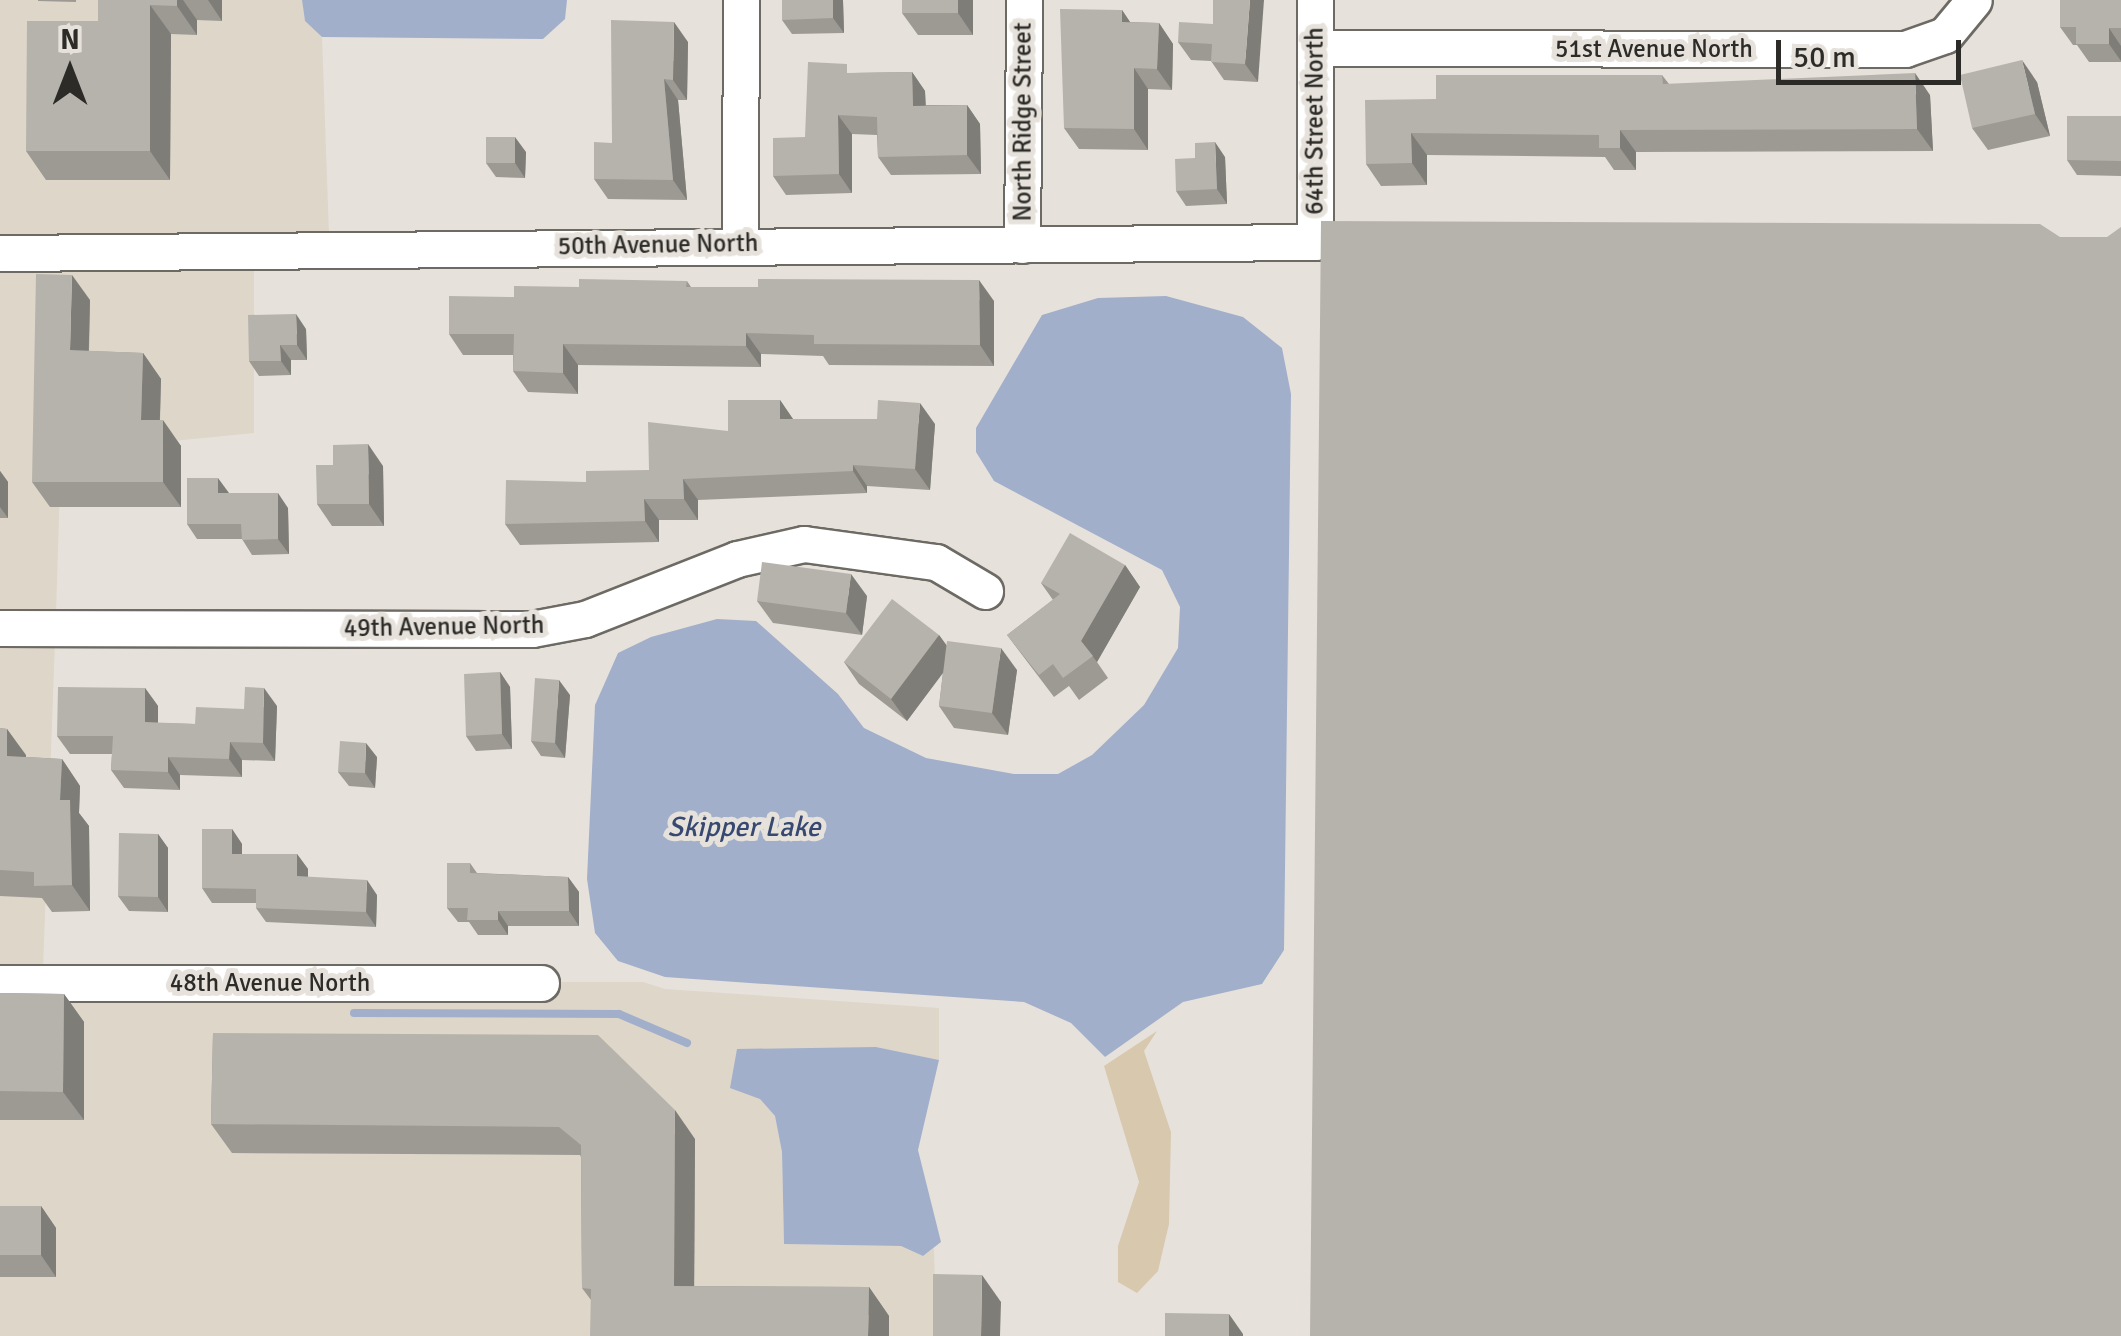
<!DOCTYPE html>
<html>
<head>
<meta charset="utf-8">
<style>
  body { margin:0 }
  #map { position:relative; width:2121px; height:1336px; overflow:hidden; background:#e6e2db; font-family:Signika,sans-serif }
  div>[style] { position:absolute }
  .built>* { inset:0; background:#ddd6c9 }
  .green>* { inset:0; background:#d8c8ae }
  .water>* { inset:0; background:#a2afca }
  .stream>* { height:8px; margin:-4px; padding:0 4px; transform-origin:4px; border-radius:4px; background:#a2afca }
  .roads { filter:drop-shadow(2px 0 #6d6a64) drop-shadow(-2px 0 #6d6a64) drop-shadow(0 2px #6d6a64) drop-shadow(0 -2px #6d6a64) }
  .minor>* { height:35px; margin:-17.5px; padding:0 17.5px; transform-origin:17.5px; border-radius:17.5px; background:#fff }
  .wall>* { inset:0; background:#9d9a94 }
  .shaded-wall>* { inset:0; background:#7f7d78 }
  .building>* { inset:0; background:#b6b3ac }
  span { translate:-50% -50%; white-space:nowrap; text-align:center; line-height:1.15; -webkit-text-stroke:10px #e6e2db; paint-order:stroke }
  .street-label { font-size:25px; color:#2c2b28 }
  .water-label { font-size:28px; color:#374971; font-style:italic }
  .north { position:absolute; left:20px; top:20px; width:100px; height:100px; -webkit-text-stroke:8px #e6e2db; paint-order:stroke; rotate:0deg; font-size:28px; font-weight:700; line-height:40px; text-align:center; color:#2c2b28 }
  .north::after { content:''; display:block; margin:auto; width:35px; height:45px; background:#2c2b28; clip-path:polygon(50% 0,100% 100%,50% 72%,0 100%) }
  .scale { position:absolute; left:1776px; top:40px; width:185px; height:45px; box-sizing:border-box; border:5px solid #2c2b28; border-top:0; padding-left:12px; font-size:30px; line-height:35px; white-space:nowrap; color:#2c2b28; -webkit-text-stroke:8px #e6e2db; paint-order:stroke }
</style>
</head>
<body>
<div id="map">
  <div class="built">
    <div style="clip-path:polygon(0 0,302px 0,305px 21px,322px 37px,329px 235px,0 239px)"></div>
    <div style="clip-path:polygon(254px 264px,254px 433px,61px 452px,56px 614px,0 614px,0 268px)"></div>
    <div style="clip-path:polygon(0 642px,55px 642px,43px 969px,0 969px)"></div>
    <div style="clip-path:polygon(553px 982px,643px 982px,665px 989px,939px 1008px,939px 1060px,876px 1047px,760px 1099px,775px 1116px,782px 1152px,784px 1244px,901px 1246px,923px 1256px,934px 1248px,936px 1336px,0 1336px,0 997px,553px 997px)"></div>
  </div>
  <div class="green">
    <div style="clip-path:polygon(1157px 1031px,1144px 1051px,1171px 1132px,1169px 1224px,1158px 1271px,1137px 1293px,1118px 1282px,1118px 1246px,1139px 1182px,1104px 1066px)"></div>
  </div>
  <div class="water">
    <div style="clip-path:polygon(302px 0,567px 0,565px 19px,543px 39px,322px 37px,305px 21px)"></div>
    <div style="clip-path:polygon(1166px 296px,1243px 317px,1282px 348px,1291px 394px,1284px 950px,1262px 984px,1183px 1002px,1105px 1057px,1071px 1023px,1024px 1002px,665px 977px,618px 961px,595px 933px,587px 879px,595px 705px,618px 653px,651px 637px,717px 619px,756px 621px,838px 694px,864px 728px,926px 758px,1014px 774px,1058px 774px,1092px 755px,1144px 705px,1178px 648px,1180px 607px,1162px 570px,994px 481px,976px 452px,976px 428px,1042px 315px,1098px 298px)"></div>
    <div style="clip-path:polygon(876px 1047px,939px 1060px,918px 1150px,941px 1242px,923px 1256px,901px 1246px,784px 1244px,782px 1152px,775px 1116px,760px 1099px,730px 1088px,737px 1049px)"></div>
  </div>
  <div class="stream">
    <div style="left:354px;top:1013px;width:265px;rotate:0.2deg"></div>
    <div style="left:619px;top:1014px;width:74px;rotate:23.1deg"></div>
  </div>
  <div class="roads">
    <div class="minor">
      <div style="left:1315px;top:48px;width:590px;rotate:0.1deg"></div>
      <div style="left:1905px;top:49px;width:42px;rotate:-19.3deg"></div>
      <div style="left:1945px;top:35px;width:45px;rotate:-50.4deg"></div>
      <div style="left:740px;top:244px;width:244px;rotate:-89.8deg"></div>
      <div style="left:1022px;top:245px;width:245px;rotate:-89.5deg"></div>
      <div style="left:0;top:253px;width:1315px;rotate:-0.48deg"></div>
      <div style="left:1315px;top:242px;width:242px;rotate:-90deg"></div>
      <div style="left:0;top:628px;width:532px;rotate:0.11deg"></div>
      <div style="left:532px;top:629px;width:54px;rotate:-10.7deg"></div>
      <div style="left:585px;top:619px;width:163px;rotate:-21.5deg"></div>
      <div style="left:737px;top:559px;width:69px;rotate:-12.6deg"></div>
      <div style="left:804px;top:544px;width:133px;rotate:7.8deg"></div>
      <div style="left:936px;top:562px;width:57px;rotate:30.6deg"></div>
      <div style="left:0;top:983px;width:541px"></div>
    </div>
  </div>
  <div class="wall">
    <div style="clip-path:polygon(38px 0,76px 0,76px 2px,38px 1px)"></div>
    <div style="clip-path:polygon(98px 0,222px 0,222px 21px,197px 20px,197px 35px,171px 34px,170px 180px,46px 180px,26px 151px,98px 21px)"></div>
    <div style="clip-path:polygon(843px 0,844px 33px,792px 34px,782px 20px)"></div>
    <div style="clip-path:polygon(973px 0,973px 35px,918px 35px,902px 13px)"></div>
    <div style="clip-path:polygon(1213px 0,1258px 82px,1224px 80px,1211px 61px,1191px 60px,1178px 42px,1213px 24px)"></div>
    <div style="clip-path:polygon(2121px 0,2121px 62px,2089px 62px,2077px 45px,2073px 45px,2060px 27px)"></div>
    <div style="clip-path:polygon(1122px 10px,1130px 22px,1159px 23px,1173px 44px,1172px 90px,1148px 89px,1148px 150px,1079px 149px,1064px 128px)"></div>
    <div style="clip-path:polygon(688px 42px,687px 100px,678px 100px,687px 200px,608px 199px,594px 179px,612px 143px)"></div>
    <div style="clip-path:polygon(912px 72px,925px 91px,926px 105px,967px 105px,980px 124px,981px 174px,891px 175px,878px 157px,877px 135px,852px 134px,852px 193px,786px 195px,773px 176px,805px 137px,853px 73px)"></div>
    <div style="clip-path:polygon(1662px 75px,1669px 84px,1930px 95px,1933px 151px,1636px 152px,1636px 170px,1614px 170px,1605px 157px,1427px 155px,1427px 185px,1381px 186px,1366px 164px,1436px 99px)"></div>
    <div style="clip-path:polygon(2037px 82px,2050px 136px,1988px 150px,1972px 128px)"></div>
    <div style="clip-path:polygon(2121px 116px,2121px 176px,2077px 175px,2067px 160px)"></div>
    <div style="clip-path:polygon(526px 152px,525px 178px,496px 177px,486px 163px)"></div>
    <div style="clip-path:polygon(1225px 157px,1227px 204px,1186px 206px,1176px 191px)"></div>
    <div style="clip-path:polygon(687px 281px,691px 287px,994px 301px,994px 366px,829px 365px,823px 356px,761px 354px,761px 367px,578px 365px,578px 394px,528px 392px,513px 371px,513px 355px,463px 355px,449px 334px,514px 297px,579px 287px)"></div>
    <div style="clip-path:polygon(90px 300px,89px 351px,143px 353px,161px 379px,160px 420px,181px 446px,181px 507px,50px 507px,32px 482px)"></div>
    <div style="clip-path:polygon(306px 329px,307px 360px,291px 360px,291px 375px,259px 376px,249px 361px)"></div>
    <div style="clip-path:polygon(780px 400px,793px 419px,935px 424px,930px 490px,867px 486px,867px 493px,698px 500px,698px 520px,659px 520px,659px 542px,520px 545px,505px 524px,586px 482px,649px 470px,728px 431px)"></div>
    <div style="clip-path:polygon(383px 466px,384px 526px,332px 526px,317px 504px)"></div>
    <div style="clip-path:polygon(0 471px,8px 482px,8px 518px,0 518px)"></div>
    <div style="clip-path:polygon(229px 493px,288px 508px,289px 554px,252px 555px,242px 539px,197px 539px,187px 524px)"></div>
    <div style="clip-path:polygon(1125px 565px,1140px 587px,1097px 662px,1108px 678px,1079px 700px,1069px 686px,1054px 697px,1007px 635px,1053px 600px,1041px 583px)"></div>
    <div style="clip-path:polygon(867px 596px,862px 635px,773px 623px,757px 601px)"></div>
    <div style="clip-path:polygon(939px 635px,947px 646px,1017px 670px,1008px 735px,954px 728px,939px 706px,943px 672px,907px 721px,859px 684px,844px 662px)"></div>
    <div style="clip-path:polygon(500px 672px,510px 687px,512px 749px,476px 751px,466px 736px)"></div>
    <div style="clip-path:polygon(145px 688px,158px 706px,158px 723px,195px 724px,244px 709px,277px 706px,275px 761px,242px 760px,242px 777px,180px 775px,180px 790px,124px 788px,111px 770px,112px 754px,70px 754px,57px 736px)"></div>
    <div style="clip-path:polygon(570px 695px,565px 758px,541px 756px,531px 741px)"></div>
    <div style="clip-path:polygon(0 728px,7px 729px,26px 757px,62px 759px,80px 786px,79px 813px,89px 826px,90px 911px,52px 912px,42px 898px,0 896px)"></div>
    <div style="clip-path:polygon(377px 757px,375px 788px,349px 786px,338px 772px)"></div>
    <div style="clip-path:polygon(232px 829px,242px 844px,242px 854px,297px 854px,308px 869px,308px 877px,377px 895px,376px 927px,266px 922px,256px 908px,256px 903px,212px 903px,202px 888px)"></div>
    <div style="clip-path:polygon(158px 834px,168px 848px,168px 912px,129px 911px,118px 896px)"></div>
    <div style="clip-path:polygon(470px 863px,477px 873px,568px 877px,579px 892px,579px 926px,508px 926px,508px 935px,478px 935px,469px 922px,458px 922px,447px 908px)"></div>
    <div style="clip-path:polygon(0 993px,64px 994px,84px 1022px,84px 1120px,0 1120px)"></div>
    <div style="clip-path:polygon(213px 1033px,695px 1139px,694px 1286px,869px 1287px,889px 1316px,591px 1300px,582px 1288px,581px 1157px,580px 1155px,232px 1153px,211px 1124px)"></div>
    <div style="clip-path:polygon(0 1206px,41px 1206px,56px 1228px,56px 1277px,0 1277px)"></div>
  </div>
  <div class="shaded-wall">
    <div style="clip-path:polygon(177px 0,183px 0,197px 20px,197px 35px,177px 6px)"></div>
    <div style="clip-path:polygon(208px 0,222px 0,222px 21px)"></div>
    <div style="clip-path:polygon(833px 0,843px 0,844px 33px,833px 18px)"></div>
    <div style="clip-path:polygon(958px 0,973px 0,973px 35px,958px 13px)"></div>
    <div style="clip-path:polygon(1250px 0,1264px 0,1258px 82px,1245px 64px)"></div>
    <div style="clip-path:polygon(150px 5px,171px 34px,170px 180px,150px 151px)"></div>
    <div style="clip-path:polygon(1122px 10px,1136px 31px,1122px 22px)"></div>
    <div style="clip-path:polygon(674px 22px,688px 42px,687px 100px,673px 80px)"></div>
    <div style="clip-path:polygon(1159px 23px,1173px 44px,1172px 90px,1157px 69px)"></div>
    <div style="clip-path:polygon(2109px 28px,2121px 46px,2121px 61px,2109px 44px)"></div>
    <div style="clip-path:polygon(2022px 60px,2037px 82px,2050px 136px,2035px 114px)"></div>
    <div style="clip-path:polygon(1134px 68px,1148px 89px,1148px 150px,1134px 129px)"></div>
    <div style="clip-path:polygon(912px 72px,925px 91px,926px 124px,913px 106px)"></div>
    <div style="clip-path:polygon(1915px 73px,1930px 95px,1933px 151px,1917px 129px)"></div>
    <div style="clip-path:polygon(664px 79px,678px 100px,687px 200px,673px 180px)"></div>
    <div style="clip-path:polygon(967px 105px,980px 124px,981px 174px,967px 155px)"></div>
    <div style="clip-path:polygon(838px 115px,852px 134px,852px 193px,839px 174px)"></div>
    <div style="clip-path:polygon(1620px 130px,1636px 152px,1636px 170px,1620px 148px)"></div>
    <div style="clip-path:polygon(1411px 133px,1427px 155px,1427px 185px,1412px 163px)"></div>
    <div style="clip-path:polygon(515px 137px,526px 152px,525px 178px,515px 163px)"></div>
    <div style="clip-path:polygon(1215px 142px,1225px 157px,1227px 204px,1217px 189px)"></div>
    <div style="clip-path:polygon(72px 275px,90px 300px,88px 376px,70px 350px)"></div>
    <div style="clip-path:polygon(979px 280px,994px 301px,994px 366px,980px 345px)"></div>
    <div style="clip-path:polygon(296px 314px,306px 329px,307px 360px,297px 345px)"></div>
    <div style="clip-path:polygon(746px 333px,761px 354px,761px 367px,746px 346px)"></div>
    <div style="clip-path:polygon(563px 344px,578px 365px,578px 394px,563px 373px)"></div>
    <div style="clip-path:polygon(280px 345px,291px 360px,291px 375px,281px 361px)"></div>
    <div style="clip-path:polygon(143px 353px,161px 379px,159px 446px,141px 420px)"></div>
    <div style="clip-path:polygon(780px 400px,795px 422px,780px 419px)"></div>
    <div style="clip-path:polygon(920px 403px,935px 424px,930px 490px,915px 469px)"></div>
    <div style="clip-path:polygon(163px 420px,181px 446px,181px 507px,163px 482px)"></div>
    <div style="clip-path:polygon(368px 444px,383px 466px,384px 526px,369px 504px)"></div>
    <div style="clip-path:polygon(853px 465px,867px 486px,867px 493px,853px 471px)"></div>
    <div style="clip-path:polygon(0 471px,8px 482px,8px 518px,0 507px)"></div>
    <div style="clip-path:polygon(218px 478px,229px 493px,218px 493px)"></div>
    <div style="clip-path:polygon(683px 479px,698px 500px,698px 520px,684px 499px)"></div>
    <div style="clip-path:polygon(278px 493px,288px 508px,289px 554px,278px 539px)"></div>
    <div style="clip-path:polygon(644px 499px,659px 520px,659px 542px,645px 521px)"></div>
    <div style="clip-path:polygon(1125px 565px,1140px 587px,1097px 662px,1081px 641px)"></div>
    <div style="clip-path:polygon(851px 574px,867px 596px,862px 635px,846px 613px)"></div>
    <div style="clip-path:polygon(939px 635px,955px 657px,907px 721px,891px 699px)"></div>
    <div style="clip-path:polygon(1001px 648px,1017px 670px,1008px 735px,992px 713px)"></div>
    <div style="clip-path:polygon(500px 672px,510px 687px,512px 749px,502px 734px)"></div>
    <div style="clip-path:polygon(559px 680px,570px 695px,565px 758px,555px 743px)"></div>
    <div style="clip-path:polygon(145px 688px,158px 706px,158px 740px,145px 722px)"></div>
    <div style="clip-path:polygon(264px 688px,277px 706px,275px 761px,263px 743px)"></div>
    <div style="clip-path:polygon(7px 729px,26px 755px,25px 783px,7px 756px)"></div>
    <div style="clip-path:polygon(230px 742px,242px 760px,242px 777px,229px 759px)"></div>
    <div style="clip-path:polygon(366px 743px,377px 757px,375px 788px,365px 773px)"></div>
    <div style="clip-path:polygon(168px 757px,180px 775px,180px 790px,168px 772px)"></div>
    <div style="clip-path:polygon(62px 759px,80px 786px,79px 813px,89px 826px,90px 911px,72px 885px,60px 800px)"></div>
    <div style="clip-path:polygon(232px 829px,242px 844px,242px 869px,232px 854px)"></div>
    <div style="clip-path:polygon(158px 834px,168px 848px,168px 912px,158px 897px)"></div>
    <div style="clip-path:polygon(297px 854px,308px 869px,308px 891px,297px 876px)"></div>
    <div style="clip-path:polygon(568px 877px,579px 892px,579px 926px,569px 911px)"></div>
    <div style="clip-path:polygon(367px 880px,377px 895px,376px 927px,366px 912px)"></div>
    <div style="clip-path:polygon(498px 911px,508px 926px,508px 935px,498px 920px)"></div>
    <div style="clip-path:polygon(64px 994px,84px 1022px,84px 1120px,63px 1092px)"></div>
    <div style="clip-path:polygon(675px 1110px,695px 1139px,694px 1315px,674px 1286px)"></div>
    <div style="clip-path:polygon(41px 1206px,56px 1228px,56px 1277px,41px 1255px)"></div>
    <div style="clip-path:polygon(982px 1275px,1001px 1302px,1000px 1336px,981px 1336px)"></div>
    <div style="clip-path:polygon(869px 1287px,889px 1316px,889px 1336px,868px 1336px)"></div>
    <div style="clip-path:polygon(1229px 1314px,1243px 1334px,1243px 1336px,1229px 1336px)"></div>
  </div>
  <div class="building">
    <div style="clip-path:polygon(98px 0,177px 0,177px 6px,150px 5px,150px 151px,26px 151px,27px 21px,98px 21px)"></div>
    <div style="clip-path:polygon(782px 0,833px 0,833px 18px,782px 20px)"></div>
    <div style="clip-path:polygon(902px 0,958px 0,958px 13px,902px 13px)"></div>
    <div style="clip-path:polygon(1213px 0,1250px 0,1245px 64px,1211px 62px,1212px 44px,1178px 42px,1179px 22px,1213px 24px)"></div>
    <div style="clip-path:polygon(2060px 0,2121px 0,2121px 28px,2109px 28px,2109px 44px,2076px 44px,2076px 27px,2060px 27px)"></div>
    <div style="clip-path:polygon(1060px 9px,1122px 10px,1122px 22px,1159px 23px,1157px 69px,1134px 68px,1134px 129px,1064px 128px)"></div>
    <div style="clip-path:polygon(611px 20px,674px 22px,673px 80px,664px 79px,673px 180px,594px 179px,594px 142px,612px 143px)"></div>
    <div style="clip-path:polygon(2022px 60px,2035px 114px,1972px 128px,1960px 75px)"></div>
    <div style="clip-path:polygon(808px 62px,847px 64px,847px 73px,912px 72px,913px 106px,967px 105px,967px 155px,878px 157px,877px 117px,838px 115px,839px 174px,773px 176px,773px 138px,805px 137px)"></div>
    <div style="clip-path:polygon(1915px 73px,1917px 129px,1620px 130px,1620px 148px,1599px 148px,1599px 135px,1411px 133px,1412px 163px,1366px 164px,1365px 100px,1436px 99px,1436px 75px,1662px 75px,1663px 84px)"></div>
    <div style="clip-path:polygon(2067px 116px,2121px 116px,2121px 161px,2067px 160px)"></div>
    <div style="clip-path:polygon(486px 137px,515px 137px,515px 163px,486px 163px)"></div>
    <div style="clip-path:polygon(1215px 142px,1217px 189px,1176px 191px,1175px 159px,1195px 158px,1195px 143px)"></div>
    <div style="clip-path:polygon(1321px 221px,2040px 224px,2060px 237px,2107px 237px,2121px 227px,2121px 1336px,1310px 1336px)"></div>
    <div style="clip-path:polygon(36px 274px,72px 275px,70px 350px,143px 353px,141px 420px,163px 420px,163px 482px,32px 482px)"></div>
    <div style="clip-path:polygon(579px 279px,687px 281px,686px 287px,758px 287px,758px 279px,979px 280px,980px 345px,814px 344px,814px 335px,746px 333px,746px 346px,563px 344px,563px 373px,513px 371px,514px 334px,449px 334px,449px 296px,514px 297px,514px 286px,579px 287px)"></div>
    <div style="clip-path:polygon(296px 314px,297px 345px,280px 345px,281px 361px,249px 361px,248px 315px)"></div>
    <div style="clip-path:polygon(728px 400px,780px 400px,780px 419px,877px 419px,878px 400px,920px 403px,915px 469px,853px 465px,853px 471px,683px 479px,684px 499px,644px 499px,645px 521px,505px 524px,506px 480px,586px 482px,586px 471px,649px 470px,648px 422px,728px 431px)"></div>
    <div style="clip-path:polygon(368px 444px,369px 504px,317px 504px,316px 465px,333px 465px,333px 445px)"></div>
    <div style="clip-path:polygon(187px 478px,218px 478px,218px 493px,278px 493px,278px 539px,242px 540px,241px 524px,187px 524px)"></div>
    <div style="clip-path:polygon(1070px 533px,1125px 565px,1081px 641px,1093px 656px,1063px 678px,1053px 664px,1039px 675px,1007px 635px,1060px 594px,1041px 583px)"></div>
    <div style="clip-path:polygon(762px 562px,851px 574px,846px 613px,757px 601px)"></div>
    <div style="clip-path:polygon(892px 599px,939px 635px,891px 699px,844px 662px)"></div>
    <div style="clip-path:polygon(947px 641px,1001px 648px,992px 713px,939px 706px)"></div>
    <div style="clip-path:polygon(500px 672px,502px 734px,466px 736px,464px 674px)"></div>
    <div style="clip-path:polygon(535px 678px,559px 680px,555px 743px,531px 741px)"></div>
    <div style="clip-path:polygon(58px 687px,145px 688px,145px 722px,195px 724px,196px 707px,244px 709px,245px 687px,264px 688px,263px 743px,230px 742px,229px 759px,168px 757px,168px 772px,111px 770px,113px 736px,57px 736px)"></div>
    <div style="clip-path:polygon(0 728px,7px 729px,7px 756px,62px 759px,60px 800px,70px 800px,72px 885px,34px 886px,34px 872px,0 870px)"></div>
    <div style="clip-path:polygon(340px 741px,366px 743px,365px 773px,338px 772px)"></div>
    <div style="clip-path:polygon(202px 829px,232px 829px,232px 854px,297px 854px,297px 876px,367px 880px,366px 912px,256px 908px,256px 889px,202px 888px)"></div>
    <div style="clip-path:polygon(119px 833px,158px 834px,158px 897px,118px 896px)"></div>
    <div style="clip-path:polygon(447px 863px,470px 863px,470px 873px,568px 877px,569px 911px,498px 911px,498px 920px,467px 920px,468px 908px,447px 908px)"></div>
    <div style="clip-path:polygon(0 993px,64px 994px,63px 1092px,0 1091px)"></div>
    <div style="clip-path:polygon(213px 1033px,598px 1035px,675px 1110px,674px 1286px,869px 1287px,868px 1336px,590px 1336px,591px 1289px,582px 1288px,581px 1145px,559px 1127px,211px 1124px)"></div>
    <div style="clip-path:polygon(0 1206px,41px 1206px,41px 1255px,0 1255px)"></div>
    <div style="clip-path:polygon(933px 1274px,982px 1275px,981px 1336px,933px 1336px)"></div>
    <div style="clip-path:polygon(1165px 1313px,1229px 1314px,1229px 1336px,1165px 1336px)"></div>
  </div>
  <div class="street-label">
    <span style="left:1654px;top:49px">51st Avenue North</span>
    <span style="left:1315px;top:121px;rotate:-90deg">64th Street North</span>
    <span style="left:1023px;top:122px;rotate:-90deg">North Ridge Street</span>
    <span style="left:658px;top:245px;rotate:-1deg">50th Avenue North</span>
    <span style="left:444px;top:627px;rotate:-1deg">49th Avenue North</span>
    <span style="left:270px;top:983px">48th Avenue North</span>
  </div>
  <div class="water-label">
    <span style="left:744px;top:827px">Skipper Lake</span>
  </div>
  <div class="north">N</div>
  <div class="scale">50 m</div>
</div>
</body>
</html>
